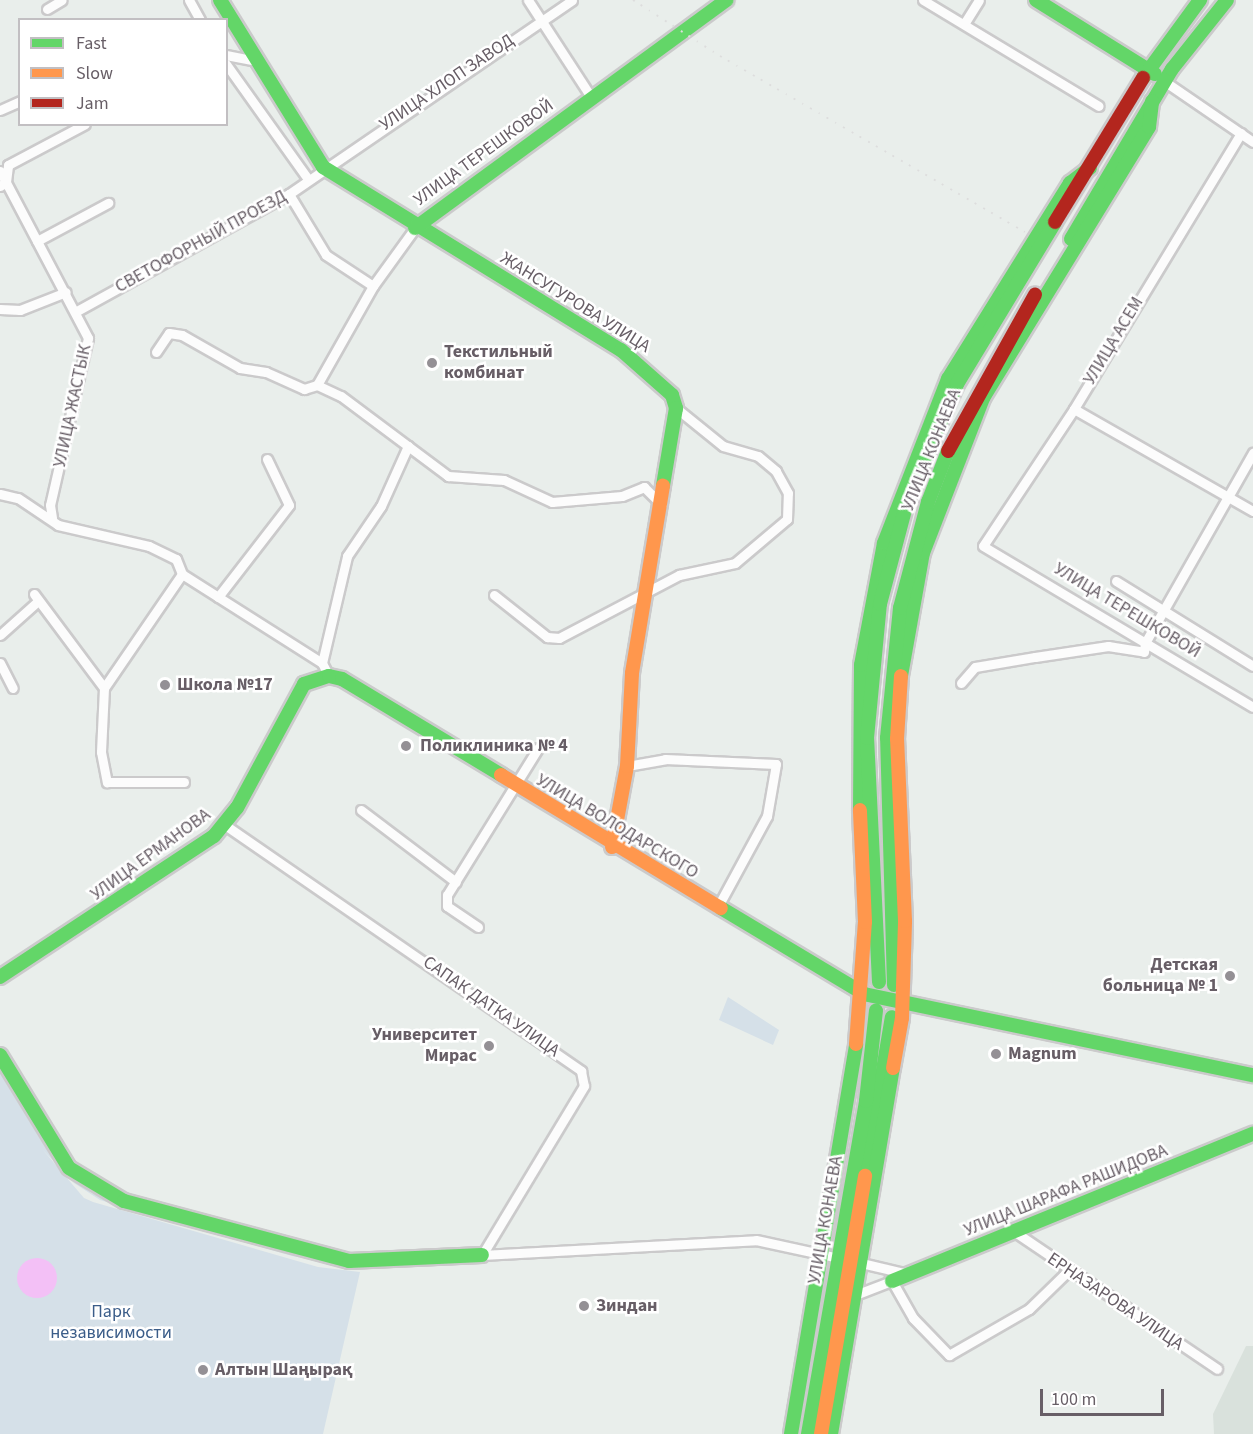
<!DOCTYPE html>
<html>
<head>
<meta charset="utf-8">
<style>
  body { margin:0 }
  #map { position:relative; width:1253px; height:1434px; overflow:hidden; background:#e9eeeb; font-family:"Source Sans 3",sans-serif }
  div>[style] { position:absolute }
  .education>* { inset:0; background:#d9e1dc }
  .green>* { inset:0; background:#d5e0e8 }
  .water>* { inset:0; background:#f3c0f6 }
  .round { border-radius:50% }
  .roads { filter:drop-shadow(2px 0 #cbcacb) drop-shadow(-2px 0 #cbcacb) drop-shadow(0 2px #cbcacb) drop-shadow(0 -2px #cbcacb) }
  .street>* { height:9px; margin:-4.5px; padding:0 4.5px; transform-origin:4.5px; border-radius:4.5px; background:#fcfcfc }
  .fast>* { height:14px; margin:-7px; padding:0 7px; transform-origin:7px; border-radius:7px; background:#63d668 }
  .slow>* { height:14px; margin:-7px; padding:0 7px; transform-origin:7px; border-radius:7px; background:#ff974d }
  .jam>* { height:14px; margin:-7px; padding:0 7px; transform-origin:7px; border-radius:7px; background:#b3261e }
  .rail>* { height:2px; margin-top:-1px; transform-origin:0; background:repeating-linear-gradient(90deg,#ddd 0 1.5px,transparent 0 9.5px) }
  .dots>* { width:16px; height:16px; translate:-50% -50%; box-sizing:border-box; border:3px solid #fff; border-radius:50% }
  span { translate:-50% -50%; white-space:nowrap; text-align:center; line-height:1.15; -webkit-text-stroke:5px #fff; paint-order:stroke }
  .street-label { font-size:18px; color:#675e66 }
  .poi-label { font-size:18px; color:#675e66; font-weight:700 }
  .left { translate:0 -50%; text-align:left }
  .right { translate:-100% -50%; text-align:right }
  .park-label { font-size:18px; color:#3b5d89 }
  .legend { position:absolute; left:18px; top:18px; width:210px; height:108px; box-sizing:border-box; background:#fff; border:2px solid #c2bfc2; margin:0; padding:8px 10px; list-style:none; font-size:18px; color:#675e66 }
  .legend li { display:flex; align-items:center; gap:12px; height:30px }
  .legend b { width:30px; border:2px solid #c2bfc2 }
  .scale { position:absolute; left:1040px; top:1389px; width:124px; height:27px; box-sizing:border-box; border:3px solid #675e66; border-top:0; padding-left:8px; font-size:18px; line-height:21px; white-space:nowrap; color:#675e66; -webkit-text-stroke:4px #fff; paint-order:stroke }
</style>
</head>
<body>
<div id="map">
  <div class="education">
    <div style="clip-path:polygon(1246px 1346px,1253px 1346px,1253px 1434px,1214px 1434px,1213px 1414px)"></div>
  </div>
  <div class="green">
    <div style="clip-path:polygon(728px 997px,779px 1030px,773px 1045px,719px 1020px)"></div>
    <div style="clip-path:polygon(0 1070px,50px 1150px,91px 1193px,141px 1212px,362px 1269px,292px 1256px,100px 1200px,74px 1183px,43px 1150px,84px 1198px,93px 1202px,318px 1267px,360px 1272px,323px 1434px,0 1434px)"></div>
  </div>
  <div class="water">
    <div class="round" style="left:17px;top:1258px;width:40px;height:40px"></div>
  </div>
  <div class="roads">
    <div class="street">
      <div style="left:189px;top:0;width:23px;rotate:61deg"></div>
      <div style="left:528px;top:0;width:116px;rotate:57deg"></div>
      <div style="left:923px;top:0;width:205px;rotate:31.1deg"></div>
      <div style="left:47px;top:9px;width:17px;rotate:-31deg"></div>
      <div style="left:964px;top:24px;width:28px;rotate:-58deg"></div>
      <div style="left:226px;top:55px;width:33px;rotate:11deg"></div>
      <div style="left:226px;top:64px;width:141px;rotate:54.5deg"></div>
      <div style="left:1164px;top:81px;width:108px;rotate:34.4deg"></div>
      <div style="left:0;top:110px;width:22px;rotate:-24deg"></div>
      <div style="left:1241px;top:133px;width:323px;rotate:121.2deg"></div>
      <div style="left:1074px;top:409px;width:164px;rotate:123.6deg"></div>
      <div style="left:983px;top:546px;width:314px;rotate:30.8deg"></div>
      <div style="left:0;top:171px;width:189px;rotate:62.2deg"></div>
      <div style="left:88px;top:338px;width:171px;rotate:102.8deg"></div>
      <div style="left:50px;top:505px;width:13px;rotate:81deg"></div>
      <div style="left:0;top:186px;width:7px;rotate:-34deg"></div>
      <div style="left:6px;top:182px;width:17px;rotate:-83deg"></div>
      <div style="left:8px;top:165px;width:87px;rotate:-28deg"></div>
      <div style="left:289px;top:194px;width:71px;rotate:58.8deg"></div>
      <div style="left:326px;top:255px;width:56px;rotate:33.4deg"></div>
      <div style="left:37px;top:241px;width:81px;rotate:-28.2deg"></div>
      <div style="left:0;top:309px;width:20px;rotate:3deg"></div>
      <div style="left:20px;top:310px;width:49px;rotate:-21.4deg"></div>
      <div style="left:75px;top:312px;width:244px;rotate:-28.9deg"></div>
      <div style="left:289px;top:194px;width:343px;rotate:-34.4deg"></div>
      <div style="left:156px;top:352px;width:23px;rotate:-56deg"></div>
      <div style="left:169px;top:333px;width:13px;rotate:9deg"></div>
      <div style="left:182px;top:335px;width:67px;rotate:29.6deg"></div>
      <div style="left:240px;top:368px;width:26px;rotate:9deg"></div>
      <div style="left:266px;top:372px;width:42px;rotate:24.1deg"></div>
      <div style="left:304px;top:389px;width:14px;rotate:-17deg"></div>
      <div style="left:317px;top:385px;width:26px;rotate:25deg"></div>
      <div style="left:341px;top:396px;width:134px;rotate:36.8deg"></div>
      <div style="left:448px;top:476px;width:56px;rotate:4.1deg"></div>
      <div style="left:504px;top:480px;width:53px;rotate:24.6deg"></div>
      <div style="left:552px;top:502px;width:70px;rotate:-4.9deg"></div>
      <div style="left:622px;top:496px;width:24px;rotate:-22deg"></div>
      <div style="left:644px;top:487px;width:25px;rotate:45deg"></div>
      <div style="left:317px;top:385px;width:114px;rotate:-60.5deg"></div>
      <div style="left:373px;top:286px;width:72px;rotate:-54.1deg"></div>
      <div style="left:1074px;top:409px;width:206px;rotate:29.7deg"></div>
      <div style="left:0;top:494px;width:18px;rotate:13deg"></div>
      <div style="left:18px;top:498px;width:48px;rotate:34deg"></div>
      <div style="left:58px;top:525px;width:93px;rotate:13deg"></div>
      <div style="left:149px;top:546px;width:30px;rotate:26deg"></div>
      <div style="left:176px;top:559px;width:16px;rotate:68deg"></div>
      <div style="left:182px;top:574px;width:166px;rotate:32.4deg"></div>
      <div style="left:322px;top:663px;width:15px;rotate:62deg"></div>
      <div style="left:182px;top:574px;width:138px;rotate:124.4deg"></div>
      <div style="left:104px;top:688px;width:64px;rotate:92.7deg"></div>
      <div style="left:101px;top:752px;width:31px;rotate:79deg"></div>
      <div style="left:107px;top:782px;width:77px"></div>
      <div style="left:1116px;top:581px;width:161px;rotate:31.8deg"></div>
      <div style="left:34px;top:594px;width:117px;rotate:53.3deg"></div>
      <div style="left:494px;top:595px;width:68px;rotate:38.4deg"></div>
      <div style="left:547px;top:637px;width:12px;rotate:5deg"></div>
      <div style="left:559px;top:638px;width:136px;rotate:-27.7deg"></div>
      <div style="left:679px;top:575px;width:57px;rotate:-12.1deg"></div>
      <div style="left:735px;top:563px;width:68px;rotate:-40.2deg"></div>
      <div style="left:787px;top:519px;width:26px;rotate:-88deg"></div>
      <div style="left:788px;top:493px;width:25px;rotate:-119deg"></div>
      <div style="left:776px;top:471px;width:23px;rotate:-140deg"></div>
      <div style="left:758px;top:456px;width:36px;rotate:-164deg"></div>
      <div style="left:723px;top:446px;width:60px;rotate:-141deg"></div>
      <div style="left:218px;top:597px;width:116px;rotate:-52.3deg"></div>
      <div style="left:289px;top:505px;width:51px;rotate:-115.6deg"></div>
      <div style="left:0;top:635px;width:51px;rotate:-41.8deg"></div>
      <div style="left:0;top:663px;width:28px;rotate:63deg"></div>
      <div style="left:322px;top:663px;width:110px;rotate:-76.8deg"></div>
      <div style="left:347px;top:556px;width:60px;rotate:-55.8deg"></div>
      <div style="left:381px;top:506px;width:66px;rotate:-65.8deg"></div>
      <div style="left:961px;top:683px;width:21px;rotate:-49deg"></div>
      <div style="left:975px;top:667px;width:61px;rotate:-9.5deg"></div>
      <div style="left:1035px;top:657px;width:74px;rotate:-8.6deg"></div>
      <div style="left:1108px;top:646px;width:36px;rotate:9deg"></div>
      <div style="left:1144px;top:652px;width:9px;rotate:-84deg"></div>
      <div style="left:1145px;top:643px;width:219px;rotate:-60.4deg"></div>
      <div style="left:627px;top:766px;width:39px;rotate:-10deg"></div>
      <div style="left:665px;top:759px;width:111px;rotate:2.6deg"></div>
      <div style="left:776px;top:764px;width:53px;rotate:99.8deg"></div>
      <div style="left:767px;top:816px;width:105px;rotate:118.5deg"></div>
      <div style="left:361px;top:810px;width:119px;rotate:37.2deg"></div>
      <div style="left:225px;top:825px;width:433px;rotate:34.6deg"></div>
      <div style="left:581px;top:1071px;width:15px;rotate:79deg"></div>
      <div style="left:584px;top:1086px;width:197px;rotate:121.1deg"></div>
      <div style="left:478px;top:927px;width:37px;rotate:-146deg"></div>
      <div style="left:447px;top:906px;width:11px;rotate:-90deg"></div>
      <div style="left:447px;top:895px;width:173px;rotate:-58.2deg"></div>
      <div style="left:1015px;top:1232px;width:244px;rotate:34.1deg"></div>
      <div style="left:482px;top:1255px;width:274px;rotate:-3.1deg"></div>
      <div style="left:756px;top:1240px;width:89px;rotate:12.3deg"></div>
      <div style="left:857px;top:1262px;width:52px;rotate:13.2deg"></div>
      <div style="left:855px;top:1295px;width:40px;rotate:-21deg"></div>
      <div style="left:892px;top:1281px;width:43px;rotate:60.4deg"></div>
      <div style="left:913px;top:1318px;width:52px;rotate:45.8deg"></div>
      <div style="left:949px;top:1355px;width:92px;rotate:-29.9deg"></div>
      <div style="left:1029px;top:1309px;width:53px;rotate:-44.2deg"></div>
    </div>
    <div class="fast">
      <div style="left:220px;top:0;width:196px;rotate:58.3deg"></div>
      <div style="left:323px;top:167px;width:350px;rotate:31.6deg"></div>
      <div style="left:621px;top:350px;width:68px;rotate:41.4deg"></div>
      <div style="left:672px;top:395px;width:14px;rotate:73deg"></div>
      <div style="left:676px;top:408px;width:79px;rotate:99.5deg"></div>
      <div style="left:1036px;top:0;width:140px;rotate:31.9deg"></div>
      <div style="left:1143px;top:78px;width:97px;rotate:-53.8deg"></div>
      <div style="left:415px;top:228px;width:386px;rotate:-36.2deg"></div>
      <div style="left:1071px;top:239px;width:198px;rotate:-59.3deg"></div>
      <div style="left:1172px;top:69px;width:88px;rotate:-51.4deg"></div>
      <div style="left:901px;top:676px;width:125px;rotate:-79.9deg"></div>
      <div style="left:923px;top:553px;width:166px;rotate:-68.8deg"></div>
      <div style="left:983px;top:398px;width:318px;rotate:-58.5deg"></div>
      <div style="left:1149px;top:127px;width:26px;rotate:-83deg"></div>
      <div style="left:860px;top:810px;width:145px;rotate:-89.6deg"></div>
      <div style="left:861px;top:665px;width:124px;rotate:-79.3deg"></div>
      <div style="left:884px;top:543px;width:176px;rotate:-68.7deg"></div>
      <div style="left:948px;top:379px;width:231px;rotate:-58.1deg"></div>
      <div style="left:1070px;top:183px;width:25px;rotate:-37deg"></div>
      <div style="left:721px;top:908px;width:167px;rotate:31deg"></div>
      <div style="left:864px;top:994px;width:397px;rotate:11.8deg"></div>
      <div style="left:0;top:977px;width:256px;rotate:-33.4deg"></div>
      <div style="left:214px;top:836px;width:36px;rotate:-51deg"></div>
      <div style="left:237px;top:808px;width:141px;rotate:-61.6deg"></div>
      <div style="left:304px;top:684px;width:26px;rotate:-18deg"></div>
      <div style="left:329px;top:676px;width:13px;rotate:13deg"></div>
      <div style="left:342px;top:679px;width:186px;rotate:31.1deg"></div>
      <div style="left:879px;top:982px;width:244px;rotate:-92.8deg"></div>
      <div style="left:867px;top:738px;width:135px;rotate:-84.5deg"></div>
      <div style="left:880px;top:604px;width:113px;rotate:-75.1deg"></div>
      <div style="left:909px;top:495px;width:121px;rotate:-66.6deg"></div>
      <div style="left:957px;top:384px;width:189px;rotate:-58.8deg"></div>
      <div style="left:894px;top:985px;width:247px;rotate:-91.6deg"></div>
      <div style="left:887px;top:738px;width:131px;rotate:-84.3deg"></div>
      <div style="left:900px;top:608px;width:110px;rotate:-75.2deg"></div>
      <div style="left:928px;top:502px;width:55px;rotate:-68.6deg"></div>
      <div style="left:0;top:1055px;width:132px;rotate:58.6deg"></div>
      <div style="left:69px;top:1168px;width:64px;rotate:31deg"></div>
      <div style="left:124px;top:1201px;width:233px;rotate:14.9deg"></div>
      <div style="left:349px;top:1261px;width:133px;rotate:-2.6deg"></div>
      <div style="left:865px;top:1176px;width:161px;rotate:-80.4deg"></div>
      <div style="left:892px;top:1281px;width:390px;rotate:-22.2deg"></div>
      <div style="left:791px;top:1434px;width:395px;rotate:-80.5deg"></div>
      <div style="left:808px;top:1434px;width:338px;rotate:-80.1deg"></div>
      <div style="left:866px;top:1101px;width:91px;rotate:-83.7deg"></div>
      <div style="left:831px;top:1434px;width:371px;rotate:-80.4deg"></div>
    </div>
    <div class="slow">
      <div style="left:501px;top:775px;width:257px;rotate:31.2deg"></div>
      <div style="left:612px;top:847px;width:82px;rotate:-79.5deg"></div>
      <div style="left:627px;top:766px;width:93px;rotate:-86.9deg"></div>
      <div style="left:632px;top:673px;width:190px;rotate:-80.6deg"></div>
      <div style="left:856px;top:1044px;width:122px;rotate:-85.8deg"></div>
      <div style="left:865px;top:922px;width:112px;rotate:-92.6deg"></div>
      <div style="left:893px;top:1068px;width:51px;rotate:-79.8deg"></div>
      <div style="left:902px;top:1018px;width:97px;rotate:-88.2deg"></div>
      <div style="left:905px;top:921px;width:182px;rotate:-92.5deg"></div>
      <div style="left:897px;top:739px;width:63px;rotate:-86.4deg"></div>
      <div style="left:821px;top:1434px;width:262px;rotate:-80.3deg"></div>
    </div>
    <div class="jam">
      <div style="left:1055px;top:222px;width:169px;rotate:-58.6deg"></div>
      <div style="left:948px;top:451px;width:179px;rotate:-60.9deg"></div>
    </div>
  </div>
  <div class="rail">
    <div style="left:633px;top:0;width:103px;rotate:32.8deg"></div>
    <div style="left:720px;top:56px;width:352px;rotate:30deg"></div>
  </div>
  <div class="dots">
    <div style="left:432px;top:363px;background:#949095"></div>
    <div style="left:165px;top:685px;background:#949095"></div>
    <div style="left:406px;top:746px;background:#949095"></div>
    <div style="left:1230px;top:976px;background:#949095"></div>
    <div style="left:489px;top:1046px;background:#949095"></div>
    <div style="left:996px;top:1054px;background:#949095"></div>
    <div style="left:584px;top:1306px;background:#949095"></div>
    <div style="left:203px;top:1370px;background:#949095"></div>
  </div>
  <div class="street-label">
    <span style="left:447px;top:83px;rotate:-34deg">УЛИЦА ХЛОП ЗАВОД</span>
    <span style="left:484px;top:153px;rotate:-36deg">УЛИЦА ТЕРЕШКОВОЙ</span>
    <span style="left:201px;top:242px;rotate:-29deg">СВЕТОФОРНЫЙ ПРОЕЗД</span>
    <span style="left:575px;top:303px;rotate:32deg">ЖАНСУГУРОВА УЛИЦА</span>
    <span style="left:1114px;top:341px;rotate:-59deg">УЛИЦА АСЕМ</span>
    <span style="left:73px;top:406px;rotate:-78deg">УЛИЦА ЖАСТЫК</span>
    <span style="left:932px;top:450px;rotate:-68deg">УЛИЦА КОНАЕВА</span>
    <span style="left:1127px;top:611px;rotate:31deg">УЛИЦА ТЕРЕШКОВОЙ</span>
    <span style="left:617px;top:827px;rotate:31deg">УЛИЦА ВОЛОДАРСКОГО</span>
    <span style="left:151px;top:855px;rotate:-36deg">УЛИЦА ЕРМАНОВА</span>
    <span style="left:491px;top:1007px;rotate:35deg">САПАК ДАТКА УЛИЦА</span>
    <span style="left:1066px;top:1191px;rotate:-22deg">УЛИЦА ШАРАФА РАШИДОВА</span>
    <span style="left:826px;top:1220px;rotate:-80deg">УЛИЦА КОНАЕВА</span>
    <span style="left:1115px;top:1302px;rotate:34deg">ЕРНАЗАРОВА УЛИЦА</span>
  </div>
  <div class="poi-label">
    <span class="left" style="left:444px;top:363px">Текстильный<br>комбинат</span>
    <span class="left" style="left:177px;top:685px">Школа №17</span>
    <span class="left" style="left:420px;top:746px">Поликлиника № 4</span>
    <span class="right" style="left:1218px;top:976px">Детская<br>больница № 1</span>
    <span class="right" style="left:477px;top:1046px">Университет<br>Мирас</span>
    <span class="left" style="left:1008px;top:1054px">Magnum</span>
    <span class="left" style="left:596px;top:1306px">Зиндан</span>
    <span class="left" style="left:215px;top:1370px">Алтын Шаңырақ</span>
  </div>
  <div class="park-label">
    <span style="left:111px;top:1323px">Парк<br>независимости</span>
  </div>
  <ul class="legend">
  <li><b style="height:8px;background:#63d668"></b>Fast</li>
  <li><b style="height:8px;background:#ff974d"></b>Slow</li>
  <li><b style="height:8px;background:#b3261e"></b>Jam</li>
  </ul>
  <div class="scale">100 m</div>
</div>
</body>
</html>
